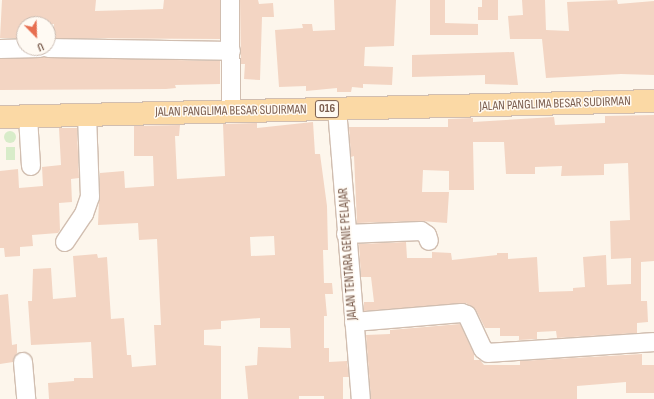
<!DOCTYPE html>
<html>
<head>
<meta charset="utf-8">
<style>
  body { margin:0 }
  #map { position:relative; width:654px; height:399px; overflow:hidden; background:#fdf6ec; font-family:"Sofia Sans Condensed",sans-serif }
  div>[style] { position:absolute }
  .green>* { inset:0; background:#d8ecc9 }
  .round { border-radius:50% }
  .building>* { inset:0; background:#f3d5c3 }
  .roads { filter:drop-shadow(1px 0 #d1beb0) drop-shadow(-1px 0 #d1beb0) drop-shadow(0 1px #d1beb0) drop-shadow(0 -1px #d1beb0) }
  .minor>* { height:18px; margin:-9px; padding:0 9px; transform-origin:9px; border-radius:9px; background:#fff }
  .major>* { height:22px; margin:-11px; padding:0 11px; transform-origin:11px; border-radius:11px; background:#fbd9a5 }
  span { translate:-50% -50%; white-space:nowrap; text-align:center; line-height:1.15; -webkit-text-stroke:3px #fffaf3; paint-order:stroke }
  .shield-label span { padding:1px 3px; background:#fffaf3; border:1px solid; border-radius:3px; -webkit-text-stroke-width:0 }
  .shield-label { font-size:12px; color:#7a5c4d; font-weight:700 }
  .street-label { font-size:13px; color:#7a5c4d }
  .north { position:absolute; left:16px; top:16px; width:40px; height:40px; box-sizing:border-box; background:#fffaf3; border:1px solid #cabbb1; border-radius:50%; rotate:157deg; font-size:11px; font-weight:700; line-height:16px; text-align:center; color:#7a5c4d }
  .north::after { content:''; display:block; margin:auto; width:14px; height:18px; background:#e76f51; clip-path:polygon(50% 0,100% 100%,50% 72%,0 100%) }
</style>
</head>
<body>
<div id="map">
  <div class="green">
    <div class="round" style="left:4px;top:131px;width:12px;height:12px"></div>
    <div style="clip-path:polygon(6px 147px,15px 147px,15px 160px,6px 160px)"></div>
  </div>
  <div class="building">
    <div style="clip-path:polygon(2px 0,96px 0,95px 11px,163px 9px,164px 0,220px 0,220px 39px,54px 38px,54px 24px,24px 24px,24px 38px,0 38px)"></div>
    <div style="clip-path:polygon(240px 0,258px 0,259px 4px,273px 3px,274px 17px,262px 17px,260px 80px,244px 79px,245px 64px,241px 64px)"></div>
    <div style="clip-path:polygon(334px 0,396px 0,394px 46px,365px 47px,364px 66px,393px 67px,392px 85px,363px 84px,363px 88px,352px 87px,351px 92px,337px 92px,337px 88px,306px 91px,306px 86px,279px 87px,275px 30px,303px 28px,302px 24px,312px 24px,313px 31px,335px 30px)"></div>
    <div style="clip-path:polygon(430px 0,445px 0,445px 23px,478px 24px,478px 35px,430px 35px)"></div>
    <div style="clip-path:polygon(482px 0,498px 0,498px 20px,478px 20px,478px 7px,482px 7px)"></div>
    <div style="clip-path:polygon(522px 0,545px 0,546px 30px,569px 31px,567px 2px,617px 0,618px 4px,654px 1px,654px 75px,621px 74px,546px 78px,542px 39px,510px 39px,508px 16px,523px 15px)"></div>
    <div style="clip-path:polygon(514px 52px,518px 85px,485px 84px,485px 75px,412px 77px,412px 55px)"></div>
    <div style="clip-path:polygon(44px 57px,220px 61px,220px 84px,175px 85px,176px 88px,166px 89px,0 90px,0 59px)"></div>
    <div style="clip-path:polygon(654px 115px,654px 261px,641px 262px,641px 301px,647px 301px,648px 322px,637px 323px,637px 333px,557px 338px,556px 331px,537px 332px,537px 339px,519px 340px,519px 336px,500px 336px,500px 328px,485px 328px,476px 310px,466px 303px,364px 311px,364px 302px,374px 302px,371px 277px,361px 277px,359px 244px,406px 242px,407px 258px,432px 258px,432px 252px,451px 253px,452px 260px,497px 255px,497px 253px,508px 253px,508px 259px,537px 257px,539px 292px,573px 291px,573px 288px,585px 287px,583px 257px,606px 255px,607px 285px,631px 284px,631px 258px,611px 259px,610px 221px,630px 220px,628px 163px,604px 164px,604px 175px,561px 176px,562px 166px,535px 167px,535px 174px,506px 174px,504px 142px,473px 142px,474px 190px,449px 190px,449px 171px,423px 170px,422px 192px,449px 192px,447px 223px,421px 221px,357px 223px,354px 156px,351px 157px,349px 127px,448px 127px,448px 119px,473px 118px,473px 122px,554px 117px,555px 125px,605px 123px,605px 116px)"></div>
    <div style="clip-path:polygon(evenodd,313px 122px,315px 154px,320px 154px,327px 206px,328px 250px,323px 250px,324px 283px,332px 283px,333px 294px,325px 294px,327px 316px,324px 316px,324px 348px,329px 348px,329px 362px,347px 361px,349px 377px,343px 377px,343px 399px,324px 399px,324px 396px,299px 396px,299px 399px,248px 399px,245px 366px,257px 365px,258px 347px,291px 348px,290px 328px,260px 328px,260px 318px,221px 321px,221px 329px,204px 330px,204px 345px,221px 346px,221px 399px,49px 399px,48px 383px,74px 381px,74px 378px,93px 378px,91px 342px,31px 345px,28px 301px,32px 301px,33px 269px,51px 268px,53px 299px,76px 297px,73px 256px,97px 254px,98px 258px,107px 257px,111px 319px,124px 318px,127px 355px,131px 355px,132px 367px,156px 365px,154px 325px,161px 325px,157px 239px,139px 240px,138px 223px,98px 225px,100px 173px,124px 171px,125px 188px,154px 186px,153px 156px,134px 156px,134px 126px,180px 125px,179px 136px,175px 136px,177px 179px,225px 176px,223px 124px,257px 123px,257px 128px,313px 122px,274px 236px,275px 255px,251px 256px,250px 237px,274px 236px)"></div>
    <div style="clip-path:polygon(59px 128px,77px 128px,79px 178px,71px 179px,72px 202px,59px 203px,60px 230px,58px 233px,32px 235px,33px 246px,20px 247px,20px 256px,5px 257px,4px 248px,0 248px,0 171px,18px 169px,19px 188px,43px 186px,42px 167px,61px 165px)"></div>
    <div style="clip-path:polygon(8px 294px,12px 345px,17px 344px,17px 353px,13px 362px,0 364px,0 295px)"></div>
    <div style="clip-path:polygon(460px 324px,474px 354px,474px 360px,480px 360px,484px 365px,520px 365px,520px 361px,642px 354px,642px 365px,654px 365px,654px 393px,626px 393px,626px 382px,577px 386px,577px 399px,371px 399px,366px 335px,390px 334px,390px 330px)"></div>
  </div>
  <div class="roads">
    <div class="minor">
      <div style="left:230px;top:0;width:111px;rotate:89.5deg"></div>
      <div style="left:48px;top:48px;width:183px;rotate:0.9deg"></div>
      <div style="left:0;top:49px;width:40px;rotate:-1.4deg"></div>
      <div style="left:337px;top:109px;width:291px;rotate:85.3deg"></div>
      <div style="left:28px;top:117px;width:49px;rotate:86.5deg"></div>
      <div style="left:346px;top:234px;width:75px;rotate:-2.3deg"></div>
      <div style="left:421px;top:231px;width:7px;rotate:34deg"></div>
      <div style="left:427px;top:235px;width:6px;rotate:72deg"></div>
      <div style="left:65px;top:242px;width:34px;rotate:-56deg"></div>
      <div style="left:84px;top:214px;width:18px;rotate:-71deg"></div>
      <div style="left:90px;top:197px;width:82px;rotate:-92.1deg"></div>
      <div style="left:354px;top:322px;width:108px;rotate:-4.8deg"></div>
      <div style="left:462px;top:313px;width:5px;rotate:22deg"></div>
      <div style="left:467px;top:315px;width:38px;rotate:65deg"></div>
      <div style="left:483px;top:349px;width:6px;rotate:39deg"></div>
      <div style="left:488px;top:353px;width:166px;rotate:-3.8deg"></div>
      <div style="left:23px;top:362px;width:37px;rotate:85deg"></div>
    </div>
    <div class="major">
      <div style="left:0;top:117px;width:654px;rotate:-1.4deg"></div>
    </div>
  </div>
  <div class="shield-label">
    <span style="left:327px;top:109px">016</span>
  </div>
  <div class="street-label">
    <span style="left:555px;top:104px;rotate:-2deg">JALAN PANGLIMA BESAR SUDIRMAN</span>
    <span style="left:231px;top:111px;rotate:-1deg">JALAN PANGLIMA BESAR SUDIRMAN</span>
    <span style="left:348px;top:254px;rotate:-94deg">JALAN TENTARA GENIE PELAJAR</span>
  </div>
  <div class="north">U</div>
</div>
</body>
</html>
